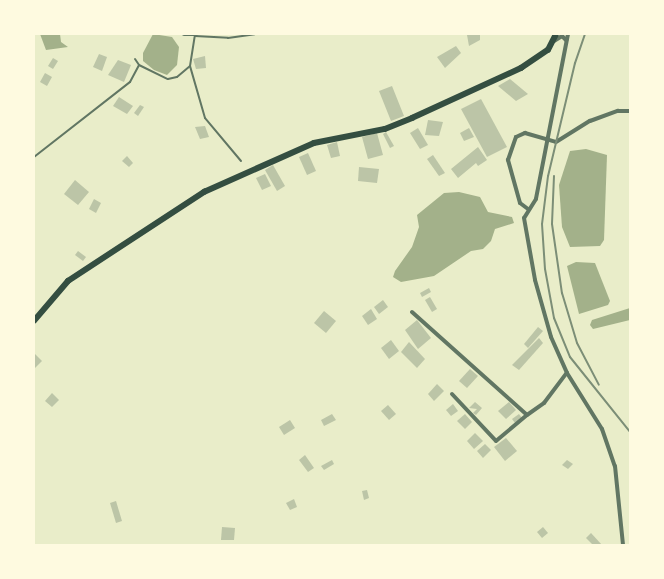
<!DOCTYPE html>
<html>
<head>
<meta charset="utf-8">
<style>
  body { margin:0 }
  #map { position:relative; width:664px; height:579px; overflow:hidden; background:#e9edc9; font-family:"Nunito Sans",sans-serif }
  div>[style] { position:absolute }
  .water>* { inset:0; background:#a3b18a }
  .building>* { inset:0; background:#bcc5a7 }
  .service>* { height:2px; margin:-1px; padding:0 1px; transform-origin:1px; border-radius:1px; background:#617663 }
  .minor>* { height:4px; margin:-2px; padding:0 2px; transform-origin:2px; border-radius:2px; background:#617663 }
  .secondary>* { height:5.5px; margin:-2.75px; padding:0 2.75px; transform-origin:2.75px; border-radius:2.75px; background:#344e41 }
  .rail>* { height:2px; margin:-1px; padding:0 1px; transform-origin:1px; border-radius:1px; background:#7c8e77 }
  span { translate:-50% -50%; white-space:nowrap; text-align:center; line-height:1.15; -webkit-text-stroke:4px #fefae0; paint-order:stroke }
  .frame { position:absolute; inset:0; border:35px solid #fefae0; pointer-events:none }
</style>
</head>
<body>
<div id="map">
  <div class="water">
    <div style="clip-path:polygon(40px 34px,60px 34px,61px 42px,68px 47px,46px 50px)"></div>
    <div style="clip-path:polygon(153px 34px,172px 37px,179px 47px,177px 65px,167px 75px,154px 70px,143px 61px,143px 53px)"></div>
    <div style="clip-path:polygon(586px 149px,607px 155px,604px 240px,600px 246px,570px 247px,562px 227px,559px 185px,570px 151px)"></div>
    <div style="clip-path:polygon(459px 192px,480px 197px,488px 212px,512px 217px,514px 223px,495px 229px,491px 241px,483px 249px,471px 251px,434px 276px,401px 282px,393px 277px,395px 271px,412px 247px,419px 227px,417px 215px,444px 193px)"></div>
    <div style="clip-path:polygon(576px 262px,595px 263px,610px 301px,608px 305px,579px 314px,567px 266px)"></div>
    <div style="clip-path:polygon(630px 308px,630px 320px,593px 329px,590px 325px,592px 320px)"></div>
  </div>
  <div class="building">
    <div style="clip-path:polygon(480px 34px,480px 40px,469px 46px,467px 35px)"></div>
    <div style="clip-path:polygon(456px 46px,461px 53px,445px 68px,437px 57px)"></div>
    <div style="clip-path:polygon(99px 54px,107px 57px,102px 71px,93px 67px)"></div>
    <div style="clip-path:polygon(205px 56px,206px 68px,196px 69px,193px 59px)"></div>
    <div style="clip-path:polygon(53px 58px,58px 61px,53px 69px,48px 66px)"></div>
    <div style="clip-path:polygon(118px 60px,131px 65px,124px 82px,108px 75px)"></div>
    <div style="clip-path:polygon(45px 73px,52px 77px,47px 86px,40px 82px)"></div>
    <div style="clip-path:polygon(510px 79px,528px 94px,516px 101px,498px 86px)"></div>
    <div style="clip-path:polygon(392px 86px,404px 116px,391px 121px,379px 91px)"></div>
    <div style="clip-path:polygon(119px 97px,133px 106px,127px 114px,113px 106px)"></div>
    <div style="clip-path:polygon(481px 99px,507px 147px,487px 157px,461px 109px)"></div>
    <div style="clip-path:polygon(140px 105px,144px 107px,138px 116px,134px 113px)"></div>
    <div style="clip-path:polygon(428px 120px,443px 122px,439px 136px,425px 135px)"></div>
    <div style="clip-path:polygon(205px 126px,209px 137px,200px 139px,195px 127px)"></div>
    <div style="clip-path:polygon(418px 128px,428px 145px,420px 149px,410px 133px)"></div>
    <div style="clip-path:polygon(469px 128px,474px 137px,464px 141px,460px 133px)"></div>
    <div style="clip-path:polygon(386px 132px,394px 146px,390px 148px,383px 134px)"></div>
    <div style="clip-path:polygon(377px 133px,383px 155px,368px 159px,362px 137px)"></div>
    <div style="clip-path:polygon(337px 142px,340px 156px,331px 158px,327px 145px)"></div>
    <div style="clip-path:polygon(478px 147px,487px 160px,478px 166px,476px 163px,458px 178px,451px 169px)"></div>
    <div style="clip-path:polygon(308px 153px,316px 171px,307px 175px,299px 157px)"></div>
    <div style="clip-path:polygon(433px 155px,445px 173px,439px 176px,427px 159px)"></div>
    <div style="clip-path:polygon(127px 156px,133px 163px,129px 167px,122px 161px)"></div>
    <div style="clip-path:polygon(273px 165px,285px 186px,277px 191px,265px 170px)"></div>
    <div style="clip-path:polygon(359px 167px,379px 169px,377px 183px,358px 181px)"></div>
    <div style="clip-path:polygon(265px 174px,271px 186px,262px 190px,256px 178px)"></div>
    <div style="clip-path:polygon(75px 180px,89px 192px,78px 205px,64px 194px)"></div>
    <div style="clip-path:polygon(94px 199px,101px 203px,96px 213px,89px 209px)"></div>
    <div style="clip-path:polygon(78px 251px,86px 257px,83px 261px,75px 255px)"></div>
    <div style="clip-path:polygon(429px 288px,431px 292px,422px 297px,420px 293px)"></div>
    <div style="clip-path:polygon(430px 297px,437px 309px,432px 312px,425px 300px)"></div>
    <div style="clip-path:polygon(383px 300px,388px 307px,379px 314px,374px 307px)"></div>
    <div style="clip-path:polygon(371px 309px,377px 319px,368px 325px,362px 316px)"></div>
    <div style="clip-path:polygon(324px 311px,336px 321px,326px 333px,314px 323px)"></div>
    <div style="clip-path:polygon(417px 320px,431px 338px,418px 349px,405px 330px)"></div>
    <div style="clip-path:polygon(538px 327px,543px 331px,528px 348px,524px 344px)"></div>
    <div style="clip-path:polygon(539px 338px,543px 343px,519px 370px,512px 365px)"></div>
    <div style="clip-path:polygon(391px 340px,399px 351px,389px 359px,381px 348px)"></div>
    <div style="clip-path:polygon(409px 342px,425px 359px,417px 368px,401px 352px)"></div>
    <div style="clip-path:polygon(34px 353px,42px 361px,34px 369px)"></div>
    <div style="clip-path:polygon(470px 369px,478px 376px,467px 388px,459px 381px)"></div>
    <div style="clip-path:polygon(437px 384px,444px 391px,434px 401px,428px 394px)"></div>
    <div style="clip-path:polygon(52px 393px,59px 400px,52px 407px,45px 401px)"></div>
    <div style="clip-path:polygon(475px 402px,482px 408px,476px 415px,473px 413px,477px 409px,469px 408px)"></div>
    <div style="clip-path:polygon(509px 402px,516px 410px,506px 419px,498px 411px)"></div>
    <div style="clip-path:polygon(453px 404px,458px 411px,451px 416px,446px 410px)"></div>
    <div style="clip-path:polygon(388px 405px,396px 414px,389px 420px,381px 411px)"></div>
    <div style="clip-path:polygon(332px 414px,336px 420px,324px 426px,321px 420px)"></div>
    <div style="clip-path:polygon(465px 414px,472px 422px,465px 429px,457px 421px)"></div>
    <div style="clip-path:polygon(519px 414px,522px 418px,515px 423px,512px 419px)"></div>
    <div style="clip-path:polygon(290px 420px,295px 428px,284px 435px,279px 427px)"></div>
    <div style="clip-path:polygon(475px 433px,483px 441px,474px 449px,467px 441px)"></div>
    <div style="clip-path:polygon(506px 438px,517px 451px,505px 461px,494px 447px)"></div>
    <div style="clip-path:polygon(485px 444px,491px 450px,483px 458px,477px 451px)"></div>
    <div style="clip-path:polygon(305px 455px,314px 468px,308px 472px,299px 460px)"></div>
    <div style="clip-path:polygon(332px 460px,334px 464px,324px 470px,321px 466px)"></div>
    <div style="clip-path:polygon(567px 460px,573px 464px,568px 469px,562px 465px)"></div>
    <div style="clip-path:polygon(367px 490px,369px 498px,364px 500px,362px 491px)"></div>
    <div style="clip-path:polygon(294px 499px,297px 507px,290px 510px,286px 503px)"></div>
    <div style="clip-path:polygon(116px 501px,122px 521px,116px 523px,110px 503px)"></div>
    <div style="clip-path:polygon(222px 527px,235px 528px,234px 540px,221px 540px)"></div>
    <div style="clip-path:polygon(543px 527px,548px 533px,542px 538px,537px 532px)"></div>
    <div style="clip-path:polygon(591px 533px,602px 545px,593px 545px,586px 538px)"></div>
  </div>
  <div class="service">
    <div style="left:135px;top:59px;width:7px;rotate:56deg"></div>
    <div style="left:34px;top:157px;width:122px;rotate:-38deg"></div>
    <div style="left:130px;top:82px;width:19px;rotate:-62deg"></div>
    <div style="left:139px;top:65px;width:32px;rotate:26deg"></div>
    <div style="left:168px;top:79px;width:9px;rotate:-13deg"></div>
    <div style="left:177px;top:77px;width:17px;rotate:-40deg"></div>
    <div style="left:241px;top:161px;width:56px;rotate:-129.9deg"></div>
    <div style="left:205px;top:118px;width:54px;rotate:-106.1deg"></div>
    <div style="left:190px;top:66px;width:30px;rotate:-81deg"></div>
    <div style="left:195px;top:36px;width:33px;rotate:3deg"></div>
    <div style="left:228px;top:38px;width:27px;rotate:-8deg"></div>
  </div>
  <div class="minor">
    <div style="left:184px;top:34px;width:12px"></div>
    <div style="left:568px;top:34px;width:168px;rotate:101deg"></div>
    <div style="left:536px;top:199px;width:22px;rotate:122deg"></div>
    <div style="left:524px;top:218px;width:63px;rotate:79.9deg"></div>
    <div style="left:535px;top:280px;width:59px;rotate:74.3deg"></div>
    <div style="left:551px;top:337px;width:39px;rotate:66deg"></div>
    <div style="left:567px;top:373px;width:66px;rotate:58deg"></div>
    <div style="left:602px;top:429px;width:39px;rotate:71deg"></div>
    <div style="left:615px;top:466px;width:79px;rotate:84.2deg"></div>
    <div style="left:554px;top:41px;width:9px;rotate:-32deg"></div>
    <div style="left:562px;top:36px;width:6px;rotate:45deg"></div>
    <div style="left:528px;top:209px;width:10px;rotate:-143deg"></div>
    <div style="left:520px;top:203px;width:45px;rotate:-105.6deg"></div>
    <div style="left:508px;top:160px;width:24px;rotate:-71deg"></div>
    <div style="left:516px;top:137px;width:10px;rotate:-24deg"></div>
    <div style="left:525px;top:133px;width:32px;rotate:16deg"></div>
    <div style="left:556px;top:142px;width:40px;rotate:-32deg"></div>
    <div style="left:590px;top:121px;width:30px;rotate:-20deg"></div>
    <div style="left:618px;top:111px;width:12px"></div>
    <div style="left:412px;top:312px;width:154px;rotate:41.8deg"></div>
    <div style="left:527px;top:415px;width:21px;rotate:-35deg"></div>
    <div style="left:544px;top:403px;width:38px;rotate:-53deg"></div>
    <div style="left:452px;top:394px;width:64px;rotate:46.9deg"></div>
    <div style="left:496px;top:441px;width:40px;rotate:-40deg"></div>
  </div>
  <div class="secondary">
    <div style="left:34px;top:321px;width:52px;rotate:-49.6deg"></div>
    <div style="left:68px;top:281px;width:163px;rotate:-33.2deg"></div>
    <div style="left:204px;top:192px;width:120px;rotate:-24deg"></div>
    <div style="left:314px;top:143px;width:72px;rotate:-11.2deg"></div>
    <div style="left:385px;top:129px;width:29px;rotate:-22deg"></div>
    <div style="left:412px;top:118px;width:120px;rotate:-24.6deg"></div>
    <div style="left:521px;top:68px;width:32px;rotate:-34deg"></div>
    <div style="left:548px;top:50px;width:18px;rotate:-63deg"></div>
  </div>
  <div class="rail">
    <div style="left:585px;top:34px;width:31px;rotate:109deg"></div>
    <div style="left:575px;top:63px;width:116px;rotate:103.4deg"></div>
    <div style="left:548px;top:176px;width:48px;rotate:97.1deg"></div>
    <div style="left:542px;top:224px;width:45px;rotate:86.2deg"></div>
    <div style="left:545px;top:269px;width:50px;rotate:79.6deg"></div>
    <div style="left:554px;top:318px;width:42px;rotate:67.7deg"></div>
    <div style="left:570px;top:357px;width:96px;rotate:51.3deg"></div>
    <div style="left:554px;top:176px;width:48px;rotate:92.4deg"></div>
    <div style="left:552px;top:224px;width:70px;rotate:81.8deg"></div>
    <div style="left:562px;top:293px;width:52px;rotate:73.3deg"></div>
    <div style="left:577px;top:343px;width:47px;rotate:62.4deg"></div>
  </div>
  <div class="frame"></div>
</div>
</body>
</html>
